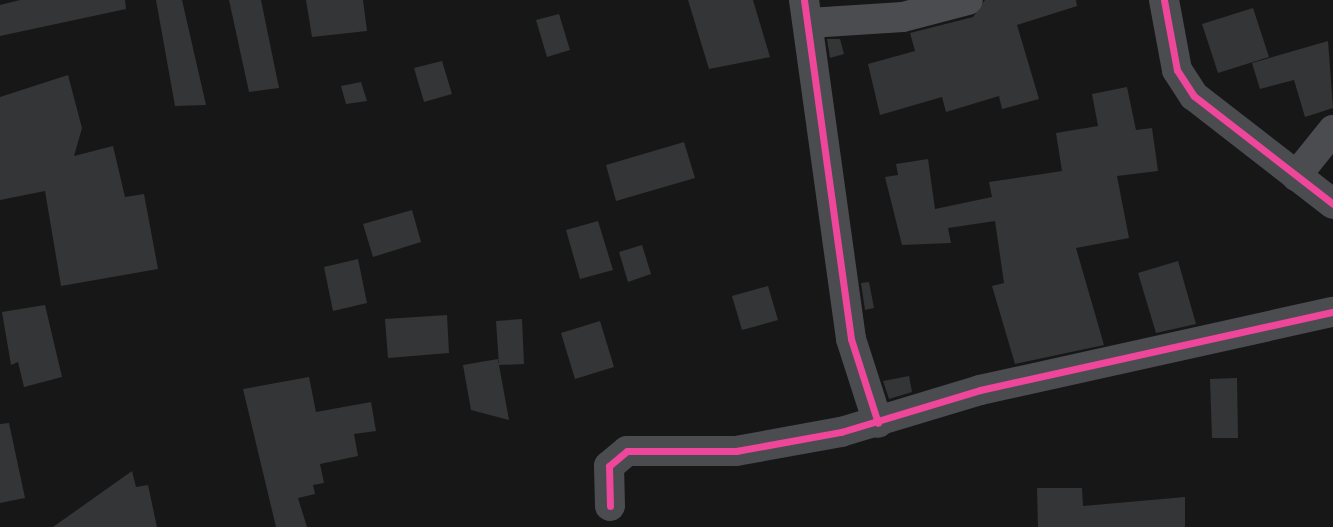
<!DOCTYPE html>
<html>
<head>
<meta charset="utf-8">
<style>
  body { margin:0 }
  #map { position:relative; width:1333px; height:527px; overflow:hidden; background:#171717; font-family:"Space Grotesk",sans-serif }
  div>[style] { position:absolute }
  .building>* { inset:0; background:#343536 }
  .street>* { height:30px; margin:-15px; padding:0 15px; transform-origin:15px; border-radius:15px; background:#4a4c50 }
  .cycleway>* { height:7px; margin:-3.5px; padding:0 3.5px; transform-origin:3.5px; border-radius:3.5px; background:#ed469a }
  span { translate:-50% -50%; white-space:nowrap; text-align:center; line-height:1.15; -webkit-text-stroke:7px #111113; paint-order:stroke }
</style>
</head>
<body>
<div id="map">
  <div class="building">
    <div style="clip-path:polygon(20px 0,125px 0,126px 9px,0 36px,0 5px)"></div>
    <div style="clip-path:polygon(156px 0,182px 0,206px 105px,175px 106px)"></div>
    <div style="clip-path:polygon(229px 0,261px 0,279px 88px,249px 92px)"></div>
    <div style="clip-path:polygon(306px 0,363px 0,367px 31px,312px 37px)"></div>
    <div style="clip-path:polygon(688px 0,753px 0,770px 57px,709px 69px)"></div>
    <div style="clip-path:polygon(985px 0,1076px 0,1077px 6px,1017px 25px,1039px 99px,1002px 109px,999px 96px,946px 112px,942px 97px,880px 115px,868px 64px,915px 51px,910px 33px,973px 17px)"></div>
    <div style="clip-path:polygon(1253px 8px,1269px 57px,1218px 73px,1202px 24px)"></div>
    <div style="clip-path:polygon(559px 14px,570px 50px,547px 57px,536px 20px)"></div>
    <div style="clip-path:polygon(827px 39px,840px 39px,844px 54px,830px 58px)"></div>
    <div style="clip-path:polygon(1328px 41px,1333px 108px,1305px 117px,1294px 80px,1260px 89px,1252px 63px)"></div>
    <div style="clip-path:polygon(442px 61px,452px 94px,424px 102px,414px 68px)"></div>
    <div style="clip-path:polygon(68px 75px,82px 128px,74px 156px,113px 146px,125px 197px,144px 194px,158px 269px,61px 286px,45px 191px,0 200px,0 97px)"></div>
    <div style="clip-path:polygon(361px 82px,367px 101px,346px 104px,341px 86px)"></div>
    <div style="clip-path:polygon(1127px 87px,1136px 130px,1152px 128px,1158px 171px,1117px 176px,1129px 238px,1076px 248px,1104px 345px,1015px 364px,992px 286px,1004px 283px,995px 221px,948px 228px,951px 243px,902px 245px,885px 177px,898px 175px,896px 164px,928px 159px,935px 209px,992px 197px,989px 182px,1062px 171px,1056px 133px,1098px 126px,1092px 94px)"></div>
    <div style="clip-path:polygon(684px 142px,695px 178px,616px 201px,606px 165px)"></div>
    <div style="clip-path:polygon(412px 210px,421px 242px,373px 257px,363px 224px)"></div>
    <div style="clip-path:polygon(598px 221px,613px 270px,580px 279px,566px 230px)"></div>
    <div style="clip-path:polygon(642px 245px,651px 274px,628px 282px,619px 252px)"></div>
    <div style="clip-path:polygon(358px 259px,367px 303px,333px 311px,324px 267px)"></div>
    <div style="clip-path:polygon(1178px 261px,1196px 324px,1156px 333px,1138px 273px)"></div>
    <div style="clip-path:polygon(869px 282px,874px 308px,865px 310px,861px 283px)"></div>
    <div style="clip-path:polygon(768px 286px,778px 320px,742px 330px,732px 296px)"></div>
    <div style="clip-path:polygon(45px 305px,62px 377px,24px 387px,18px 362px,11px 365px,2px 312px)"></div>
    <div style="clip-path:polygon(447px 315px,449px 353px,388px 358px,385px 319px)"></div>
    <div style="clip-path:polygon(522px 319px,524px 364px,499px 365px,496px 321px)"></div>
    <div style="clip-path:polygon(600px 321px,614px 367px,575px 379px,561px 333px)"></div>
    <div style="clip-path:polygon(498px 359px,499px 365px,509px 420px,471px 410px,463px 365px)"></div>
    <div style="clip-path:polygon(909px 376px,912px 392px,889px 399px,883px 381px)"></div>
    <div style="clip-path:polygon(309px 377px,316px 412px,371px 402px,376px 431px,354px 434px,358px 456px,320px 464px,324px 483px,313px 485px,315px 494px,298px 498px,307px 527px,276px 527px,243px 389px)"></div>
    <div style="clip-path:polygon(1237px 378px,1238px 438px,1212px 438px,1210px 379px)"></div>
    <div style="clip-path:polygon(9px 423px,25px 498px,0 503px,0 424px)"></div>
    <div style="clip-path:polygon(132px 471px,136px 487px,148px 485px,157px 527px,53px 527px)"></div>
    <div style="clip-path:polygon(1037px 488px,1082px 488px,1083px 506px,1185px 497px,1185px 527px,1038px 527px)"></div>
  </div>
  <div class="street">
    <div style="left:804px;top:0;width:342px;rotate:82.1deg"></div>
    <div style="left:851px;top:339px;width:88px;rotate:72.2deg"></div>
    <div style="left:1164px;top:0;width:71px;rotate:79.5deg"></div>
    <div style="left:1177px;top:70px;width:31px;rotate:57deg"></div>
    <div style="left:1194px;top:96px;width:176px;rotate:37.8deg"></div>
    <div style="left:809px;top:23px;width:94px;rotate:-3.7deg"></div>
    <div style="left:903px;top:17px;width:67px;rotate:-14.7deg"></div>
    <div style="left:1296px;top:176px;width:59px;rotate:-51.2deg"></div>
    <div style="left:610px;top:506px;width:40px;rotate:-91.4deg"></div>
    <div style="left:609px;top:466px;width:23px;rotate:-40deg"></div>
    <div style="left:627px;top:451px;width:109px"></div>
    <div style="left:736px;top:451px;width:107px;rotate:-10.3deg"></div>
    <div style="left:841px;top:432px;width:145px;rotate:-16.8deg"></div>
    <div style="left:980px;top:390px;width:362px;rotate:-12.5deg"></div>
  </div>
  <div class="cycleway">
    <div style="left:804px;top:0;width:342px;rotate:82.1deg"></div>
    <div style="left:851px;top:339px;width:88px;rotate:72.2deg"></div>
    <div style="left:1164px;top:0;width:71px;rotate:79.5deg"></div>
    <div style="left:1177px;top:70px;width:31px;rotate:57deg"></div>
    <div style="left:1194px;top:96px;width:176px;rotate:37.8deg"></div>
    <div style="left:610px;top:506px;width:40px;rotate:-91.4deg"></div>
    <div style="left:609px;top:466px;width:23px;rotate:-40deg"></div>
    <div style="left:627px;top:451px;width:109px"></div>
    <div style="left:736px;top:451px;width:107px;rotate:-10.3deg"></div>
    <div style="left:841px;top:432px;width:145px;rotate:-16.8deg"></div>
    <div style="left:980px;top:390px;width:362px;rotate:-12.5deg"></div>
  </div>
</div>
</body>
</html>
